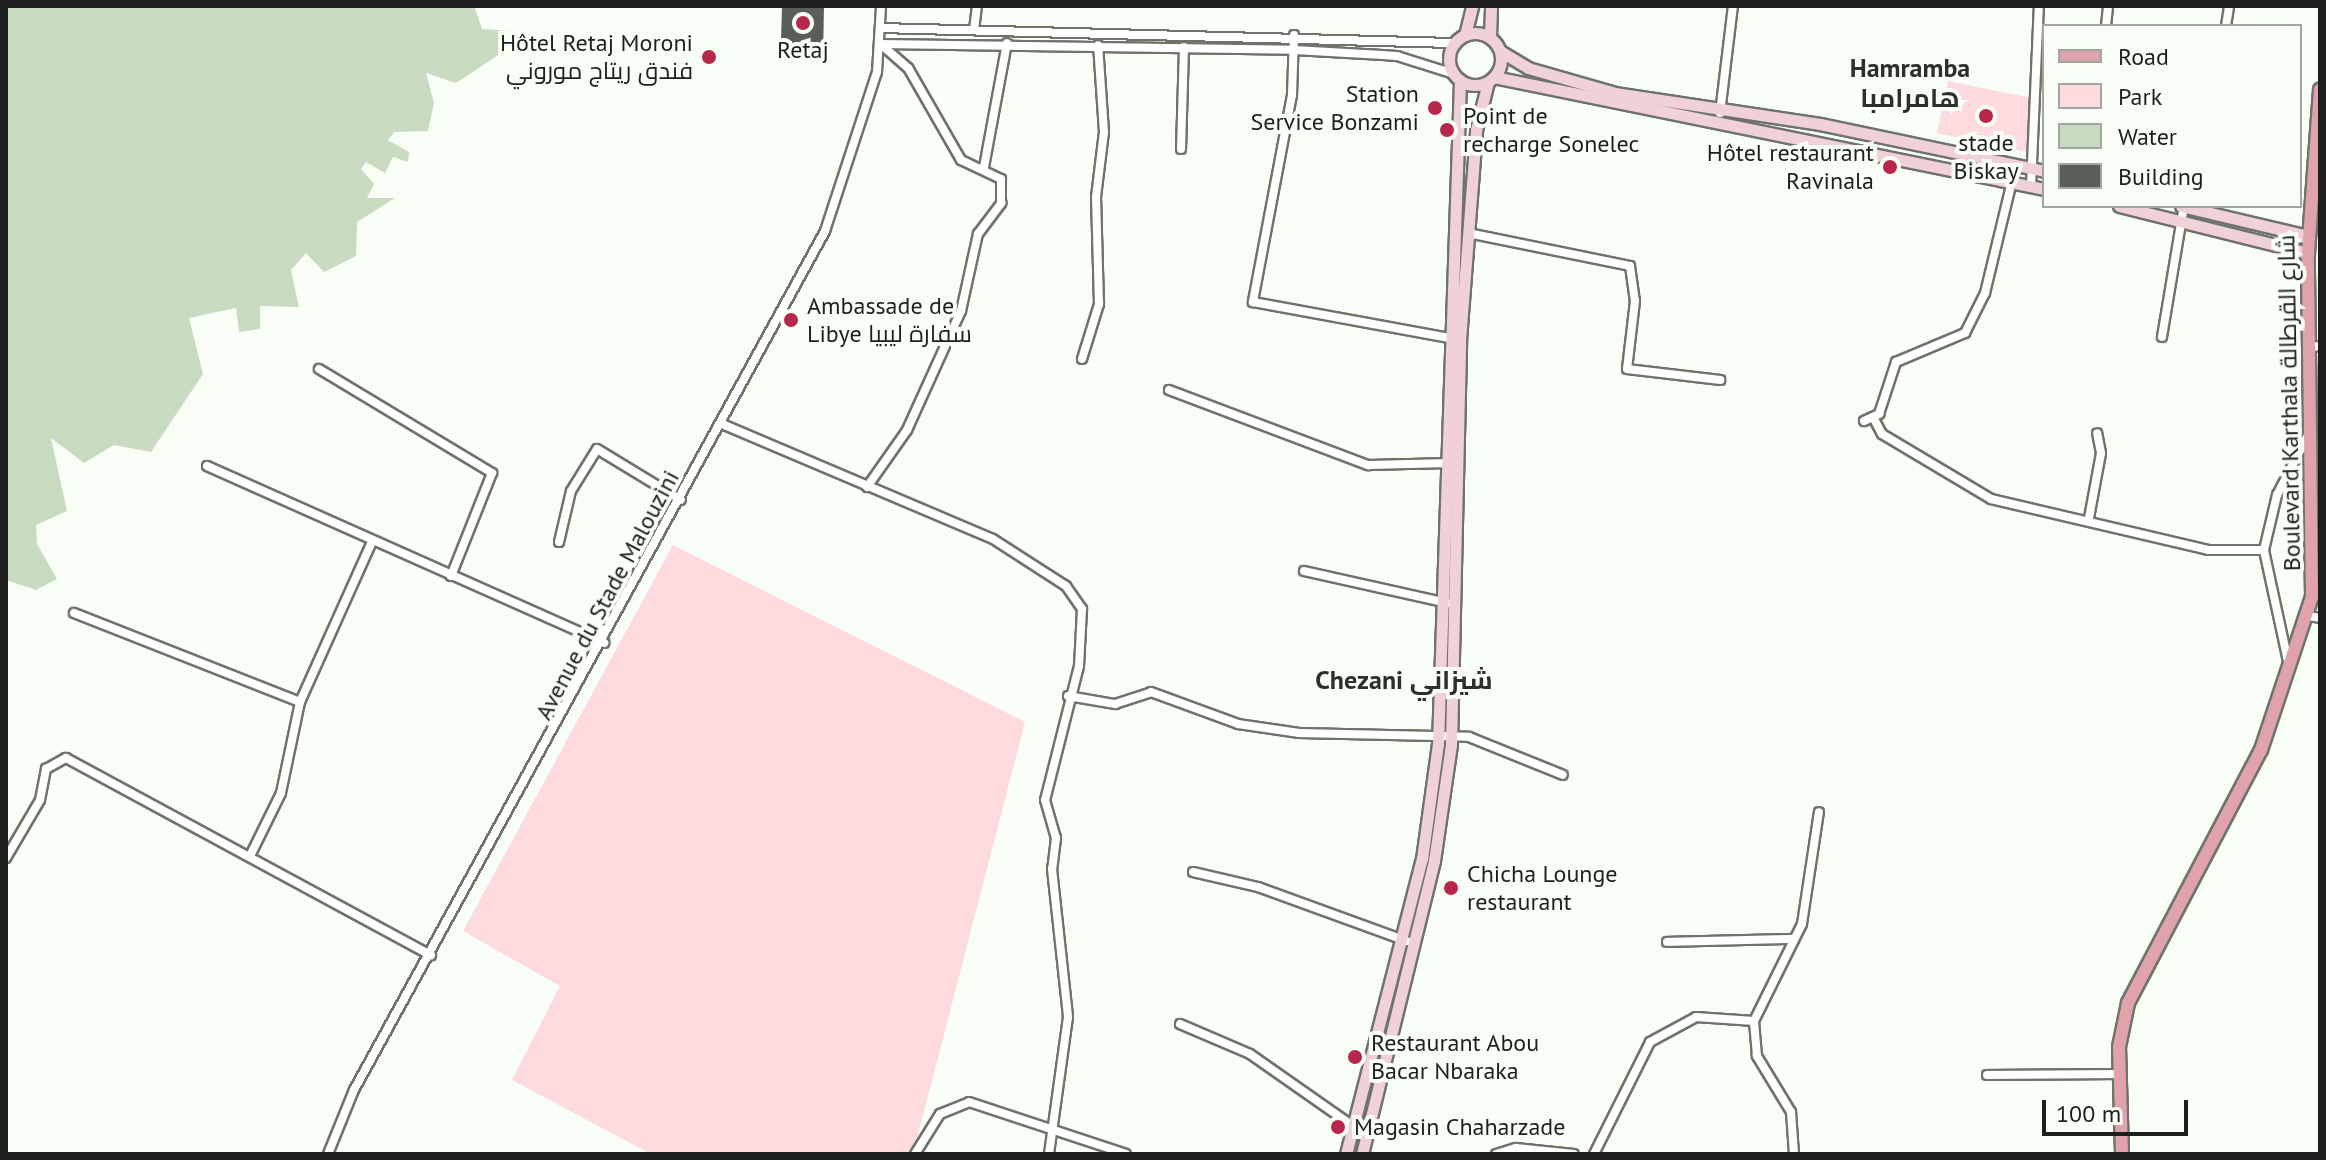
<!DOCTYPE html>
<html>
<head>
<meta charset="utf-8">
<style>
  body { margin:0 }
  #map { position:relative; width:2326px; height:1160px; overflow:hidden; background:#f8fef5; font-family:"PT Sans",Cairo,sans-serif }
  div>[style] { position:absolute }
  .green>* { inset:0; background:#fddadd }
  .water>* { inset:0; background:#c8dbc0 }
  .building>* { inset:0; background:#595e56 }
  .roads { filter:drop-shadow(2px 0 #6e736b) drop-shadow(-2px 0 #6e736b) drop-shadow(0 2px #6e736b) drop-shadow(0 -2px #6e736b) }
  .street>* { height:8px; margin:-4px; padding:0 4px; transform-origin:4px; border-radius:4px; background:#fff }
  .secondary>* { height:11px; margin:-5.5px; padding:0 5.5px; transform-origin:5.5px; border-radius:5.5px; background:#f0d1d5 }
  .secondary>.ring { margin:-5.5px; padding:0; box-sizing:content-box; background:none; border:11px solid #f0d1d5; border-radius:50% }
  .primary>* { height:12px; margin:-6px; padding:0 6px; transform-origin:6px; border-radius:6px; background:#e0a3ab }
  .dots>* { width:22px; height:22px; translate:-50% -50%; box-sizing:border-box; border:4px solid #f8fef5; border-radius:50% }
  span { translate:-50% -50%; white-space:nowrap; text-align:center; line-height:1.15; -webkit-text-stroke:8px #f8fef5; paint-order:stroke }
  .poi-label { font-size:24px; color:#1d1f1c }
  .right { translate:-100% -50%; text-align:right }
  .left { translate:0 -50%; text-align:left }
  .street-label { font-size:24px; color:#1d1f1c }
  .neighbourhood-label { font-size:26px; color:#2b3029; font-weight:700 }
  .frame { position:absolute; inset:0; border:8px solid #1d1f1c; pointer-events:none }
  .legend { position:absolute; left:2042px; top:24px; width:260px; height:184px; box-sizing:border-box; background:#f8fef5; border:2px solid #a0a59e; margin:0; padding:10px 14px; list-style:none; font-size:24px; color:#1d1f1c }
  .legend li { display:flex; align-items:center; gap:16px; height:40px }
  .legend b { width:40px; border:2px solid #a0a59e }
  .scale { position:absolute; left:2042px; top:1100px; width:146px; height:36px; box-sizing:border-box; border:4px solid #1d1f1c; border-top:0; padding-left:10px; font-size:24px; line-height:28px; white-space:nowrap; color:#1d1f1c; -webkit-text-stroke:6px #f8fef5; paint-order:stroke }
</style>
</head>
<body>
<div id="map">
  <div class="green">
    <div style="clip-path:polygon(1948px 81px,2036px 99px,2025px 152px,1937px 133px)"></div>
    <div style="clip-path:polygon(673px 545px,1025px 722px,913px 1154px,651px 1154px,512px 1080px,560px 986px,463px 931px)"></div>
  </div>
  <div class="water">
    <div style="clip-path:polygon(6px 6px,482px 6px,475px 8px,482px 29px,510px 31px,509px 48px,456px 83px,426px 73px,434px 103px,428px 131px,394px 132px,388px 140px,409px 152px,408px 162px,393px 157px,385px 173px,366px 162px,361px 169px,374px 184px,367px 198px,395px 198px,357px 222px,356px 256px,324px 272px,306px 253px,291px 270px,299px 307px,260px 306px,260px 329px,239px 332px,236px 308px,189px 318px,203px 374px,151px 452px,114px 445px,84px 463px,51px 438px,67px 511px,36px 525px,37px 544px,57px 579px,36px 590px,6px 580px)"></div>
  </div>
  <div class="building">
    <div style="clip-path:polygon(782px 6px,824px 6px,823px 57px,792px 56px,792px 41px,781px 40px)"></div>
  </div>
  <div class="roads">
    <div class="street">
      <div style="left:2106px;top:26px;width:20px;rotate:-84deg"></div>
      <div style="left:2226px;top:26px;width:20px;rotate:-81deg"></div>
      <div style="left:880px;top:28px;width:574px;rotate:1.5deg"></div>
      <div style="left:974px;top:30px;width:24px;rotate:-83deg"></div>
      <div style="left:1294px;top:35px;width:60px;rotate:91.9deg"></div>
      <div style="left:1292px;top:95px;width:211px;rotate:100.7deg"></div>
      <div style="left:1253px;top:302px;width:204px;rotate:10.4deg"></div>
      <div style="left:880px;top:44px;width:414px;rotate:0.8deg"></div>
      <div style="left:1294px;top:50px;width:103px;rotate:3.3deg"></div>
      <div style="left:1397px;top:56px;width:60px;rotate:17.5deg"></div>
      <div style="left:1720px;top:113px;width:108px;rotate:-83.1deg"></div>
      <div style="left:1181px;top:149px;width:102px;rotate:-88.3deg"></div>
      <div style="left:984px;top:167px;width:126px;rotate:-79.5deg"></div>
      <div style="left:2031px;top:186px;width:180px;rotate:-87.5deg"></div>
      <div style="left:1468px;top:233px;width:165px;rotate:11.5deg"></div>
      <div style="left:1630px;top:266px;width:35px;rotate:82deg"></div>
      <div style="left:1635px;top:301px;width:68px;rotate:96.7deg"></div>
      <div style="left:1627px;top:369px;width:94px;rotate:6.7deg"></div>
      <div style="left:2162px;top:337px;width:133px;rotate:-80.5deg"></div>
      <div style="left:2311px;top:347px;width:9px;rotate:-6deg"></div>
      <div style="left:1082px;top:359px;width:58px;rotate:-72.8deg"></div>
      <div style="left:1099px;top:304px;width:107px;rotate:-91.6deg"></div>
      <div style="left:1096px;top:197px;width:65px;rotate:-83deg"></div>
      <div style="left:1104px;top:132px;width:87px;rotate:-93.9deg"></div>
      <div style="left:319px;top:369px;width:202px;rotate:31deg"></div>
      <div style="left:492px;top:473px;width:111px;rotate:111.7deg"></div>
      <div style="left:1169px;top:390px;width:213px;rotate:20.7deg"></div>
      <div style="left:1368px;top:465px;width:82px;rotate:-1.4deg"></div>
      <div style="left:1873px;top:417px;width:19px;rotate:62deg"></div>
      <div style="left:1882px;top:434px;width:127px;rotate:30.8deg"></div>
      <div style="left:1991px;top:499px;width:223px;rotate:13.2deg"></div>
      <div style="left:2208px;top:550px;width:56px"></div>
      <div style="left:1864px;top:421px;width:17px;rotate:-25deg"></div>
      <div style="left:1879px;top:414px;width:55px;rotate:-71.9deg"></div>
      <div style="left:1896px;top:362px;width:75px;rotate:-22.8deg"></div>
      <div style="left:1965px;top:333px;width:45px;rotate:-63.4deg"></div>
      <div style="left:1985px;top:293px;width:132px;rotate:-76.4deg"></div>
      <div style="left:722px;top:424px;width:294px;rotate:23deg"></div>
      <div style="left:993px;top:539px;width:87px;rotate:32.8deg"></div>
      <div style="left:1066px;top:586px;width:28px;rotate:55deg"></div>
      <div style="left:1082px;top:609px;width:57px;rotate:93deg"></div>
      <div style="left:1079px;top:666px;width:138px;rotate:104.2deg"></div>
      <div style="left:1045px;top:800px;width:40px;rotate:74deg"></div>
      <div style="left:1056px;top:838px;width:31px;rotate:97deg"></div>
      <div style="left:1052px;top:869px;width:149px;rotate:83.8deg"></div>
      <div style="left:1068px;top:1017px;width:138px;rotate:97.9deg"></div>
      <div style="left:207px;top:466px;width:435px;rotate:24deg"></div>
      <div style="left:867px;top:487px;width:70px;rotate:-54.9deg"></div>
      <div style="left:907px;top:430px;width:131px;rotate:-65.6deg"></div>
      <div style="left:961px;top:311px;width:79px;rotate:-77.6deg"></div>
      <div style="left:978px;top:234px;width:39px;rotate:-53deg"></div>
      <div style="left:1001px;top:203px;width:24px;rotate:-90deg"></div>
      <div style="left:1001px;top:179px;width:44px;rotate:-154.6deg"></div>
      <div style="left:961px;top:160px;width:106px;rotate:-119.9deg"></div>
      <div style="left:908px;top:68px;width:37px;rotate:-139deg"></div>
      <div style="left:2089px;top:518px;width:66px;rotate:-79.5deg"></div>
      <div style="left:2101px;top:453px;width:20px;rotate:-101deg"></div>
      <div style="left:559px;top:542px;width:52px;rotate:-76.8deg"></div>
      <div style="left:571px;top:491px;width:49px;rotate:-58.2deg"></div>
      <div style="left:597px;top:449px;width:98px;rotate:31.3deg"></div>
      <div style="left:1304px;top:571px;width:147px;rotate:12.6deg"></div>
      <div style="left:74px;top:613px;width:243px;rotate:21.5deg"></div>
      <div style="left:2308px;top:616px;width:12px;rotate:9deg"></div>
      <div style="left:2289px;top:666px;width:119px;rotate:-102.2deg"></div>
      <div style="left:2264px;top:550px;width:57px;rotate:-76.7deg"></div>
      <div style="left:2277px;top:495px;width:68px;rotate:-62.7deg"></div>
      <div style="left:1068px;top:696px;width:48px;rotate:9.7deg"></div>
      <div style="left:1115px;top:704px;width:38px;rotate:-18deg"></div>
      <div style="left:1151px;top:692px;width:93px;rotate:20.2deg"></div>
      <div style="left:1238px;top:724px;width:62px;rotate:8.4deg"></div>
      <div style="left:1299px;top:733px;width:170px;rotate:1.3deg"></div>
      <div style="left:1469px;top:737px;width:101px;rotate:22deg"></div>
      <div style="left:250px;top:856px;width:70px;rotate:-63.8deg"></div>
      <div style="left:281px;top:793px;width:93px;rotate:-78.2deg"></div>
      <div style="left:300px;top:702px;width:175px;rotate:-65.8deg"></div>
      <div style="left:6px;top:858px;width:67px;rotate:-59.6deg"></div>
      <div style="left:40px;top:800px;width:32px;rotate:-79deg"></div>
      <div style="left:46px;top:769px;width:23px;rotate:-29deg"></div>
      <div style="left:66px;top:758px;width:415px;rotate:28.4deg"></div>
      <div style="left:1193px;top:872px;width:67px;rotate:13deg"></div>
      <div style="left:1258px;top:887px;width:158px;rotate:20deg"></div>
      <div style="left:1667px;top:942px;width:127px;rotate:-1.4deg"></div>
      <div style="left:1180px;top:1024px;width:76px;rotate:23.2deg"></div>
      <div style="left:1250px;top:1054px;width:126px;rotate:35deg"></div>
      <div style="left:1987px;top:1075px;width:131px;rotate:-0.4deg"></div>
      <div style="left:328px;top:1154px;width:69px;rotate:-67.9deg"></div>
      <div style="left:354px;top:1090px;width:980px;rotate:-61.26deg"></div>
      <div style="left:825px;top:231px;width:167px;rotate:-71.9deg"></div>
      <div style="left:877px;top:72px;width:66px;rotate:-86.5deg"></div>
      <div style="left:915px;top:1154px;width:47px;rotate:-58deg"></div>
      <div style="left:940px;top:1114px;width:31px;rotate:-22deg"></div>
      <div style="left:969px;top:1102px;width:165px;rotate:18.3deg"></div>
      <div style="left:1496px;top:1154px;width:21px;rotate:-17deg"></div>
      <div style="left:1516px;top:1148px;width:58px;rotate:5.9deg"></div>
      <div style="left:1594px;top:1154px;width:125px;rotate:-63.4deg"></div>
      <div style="left:1650px;top:1042px;width:52px;rotate:-28.5deg"></div>
      <div style="left:1696px;top:1017px;width:58px;rotate:3.9deg"></div>
      <div style="left:1794px;top:1154px;width:42px;rotate:-94.1deg"></div>
      <div style="left:1791px;top:1112px;width:66px;rotate:-121.3deg"></div>
      <div style="left:1757px;top:1056px;width:35px;rotate:-95deg"></div>
      <div style="left:1754px;top:1021px;width:108px;rotate:-63.7deg"></div>
      <div style="left:1802px;top:924px;width:113px;rotate:-81.4deg"></div>
    </div>
    <div class="secondary">
      <div class="ring" style="left:1449px;top:33px;width:41px;height:41px"></div>
      <div style="left:1465px;top:35px;width:30px;rotate:-76deg"></div>
      <div style="left:1490px;top:37px;width:31px;rotate:-88deg"></div>
      <div style="left:1500px;top:51px;width:33px;rotate:31deg"></div>
      <div style="left:1528px;top:68px;width:91px;rotate:16deg"></div>
      <div style="left:1615px;top:93px;width:207px;rotate:8.6deg"></div>
      <div style="left:1820px;top:124px;width:229px;rotate:11.8deg"></div>
      <div style="left:1494px;top:77px;width:561px;rotate:11.51deg"></div>
      <div style="left:2119px;top:206px;width:195px;rotate:14deg"></div>
      <div style="left:2181px;top:206px;width:130px;rotate:13.3deg"></div>
      <div style="left:1346px;top:1154px;width:305px;rotate:-75.6deg"></div>
      <div style="left:1422px;top:859px;width:116px;rotate:-82.1deg"></div>
      <div style="left:1438px;top:744px;width:664px;rotate:-88.1deg"></div>
      <div style="left:1362px;top:1154px;width:302px;rotate:-76.2deg"></div>
      <div style="left:1434px;top:861px;width:117px;rotate:-81.7deg"></div>
      <div style="left:1451px;top:745px;width:405px;rotate:-88.7deg"></div>
      <div style="left:1460px;top:340px;width:211px;rotate:-85.6deg"></div>
      <div style="left:1476px;top:130px;width:49px;rotate:-76deg"></div>
    </div>
    <div class="primary">
      <div style="left:2122px;top:1154px;width:107px;rotate:-91.6deg"></div>
      <div style="left:2119px;top:1047px;width:45px;rotate:-78.4deg"></div>
      <div style="left:2128px;top:1003px;width:286px;rotate:-62.3deg"></div>
      <div style="left:2261px;top:750px;width:161px;rotate:-71.6deg"></div>
      <div style="left:2312px;top:597px;width:344px;rotate:-90.7deg"></div>
      <div style="left:2308px;top:253px;width:164px;rotate:-85.8deg"></div>
    </div>
  </div>
  <div class="dots">
    <div style="left:803px;top:23px;background:#b8274a"></div>
    <div style="left:709px;top:57px;background:#b8274a"></div>
    <div style="left:1435px;top:108px;background:#b8274a"></div>
    <div style="left:1986px;top:116px;background:#b8274a"></div>
    <div style="left:1447px;top:130px;background:#b8274a"></div>
    <div style="left:1890px;top:167px;background:#b8274a"></div>
    <div style="left:791px;top:320px;background:#b8274a"></div>
    <div style="left:1451px;top:888px;background:#b8274a"></div>
    <div style="left:1355px;top:1057px;background:#b8274a"></div>
    <div style="left:1338px;top:1127px;background:#b8274a"></div>
  </div>
  <div class="poi-label">
    <span class="right" style="left:693px;top:57px">Hôtel Retaj Moroni<br>فندق ريتاج موروني</span>
    <span style="left:803px;top:50px">Retaj</span>
    <span class="right" style="left:1419px;top:108px">Station<br>Service Bonzami</span>
    <span class="left" style="left:1463px;top:130px">Point de<br>recharge Sonelec</span>
    <span style="left:1986px;top:157px">stade<br>Biskay</span>
    <span class="right" style="left:1874px;top:167px">Hôtel restaurant<br>Ravinala</span>
    <span class="left" style="left:807px;top:320px">Ambassade de<br>Libye سفارة ليبيا</span>
    <span class="left" style="left:1467px;top:888px">Chicha Lounge<br>restaurant</span>
    <span class="left" style="left:1371px;top:1057px">Restaurant Abou<br>Bacar Nbaraka</span>
    <span class="left" style="left:1354px;top:1127px">Magasin Chaharzade</span>
  </div>
  <div class="street-label">
    <span style="left:2289px;top:403px;rotate:-91deg">Boulevard Karthala شارع القرطالة</span>
    <span style="left:607px;top:595px;rotate:-62deg">Avenue du Stade Malouzini</span>
  </div>
  <div class="neighbourhood-label">
    <span style="left:1910px;top:83px">Hamramba<br>هامرامبا</span>
    <span style="left:1404px;top:680px">Chezani شيزاني</span>
  </div>
  <div class="frame"></div>
  <ul class="legend">
  <li><b style="height:10px;background:#e0a3ab"></b>Road</li>
  <li><b style="height:22px;background:#fddadd"></b>Park</li>
  <li><b style="height:22px;background:#c8dbc0"></b>Water</li>
  <li><b style="height:22px;background:#595e56"></b>Building</li>
  </ul>
  <div class="scale">100 m</div>
</div>
</body>
</html>
